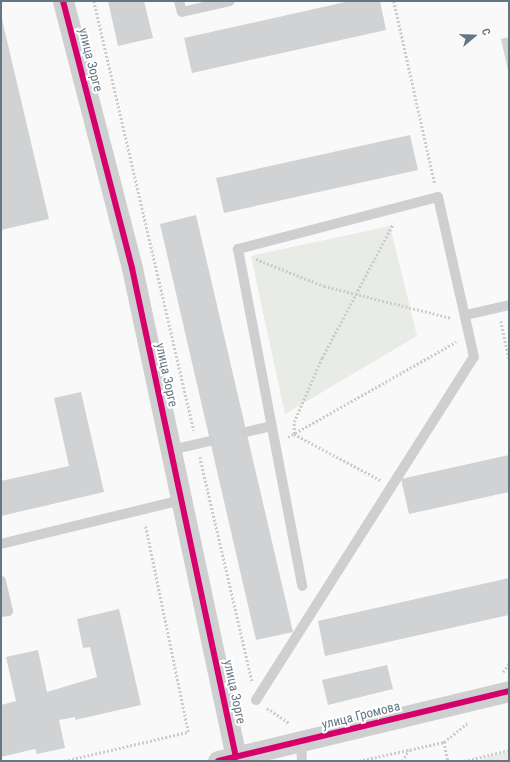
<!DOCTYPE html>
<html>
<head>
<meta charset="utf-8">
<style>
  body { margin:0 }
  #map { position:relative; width:510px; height:762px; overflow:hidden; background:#f9f9f9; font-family:"Roboto Condensed",sans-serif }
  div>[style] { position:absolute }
  .green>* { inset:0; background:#e8ebe6 }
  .building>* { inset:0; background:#d0d2d3 }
  .path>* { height:2.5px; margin-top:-1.25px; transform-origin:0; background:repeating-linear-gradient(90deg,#cbcccd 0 2px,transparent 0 4px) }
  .lane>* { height:10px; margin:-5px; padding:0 5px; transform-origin:5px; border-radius:5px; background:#cecfd0 }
  .street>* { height:21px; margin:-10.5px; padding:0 10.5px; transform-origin:10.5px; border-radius:10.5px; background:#cecfd0 }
  .cycleway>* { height:6px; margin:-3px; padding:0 3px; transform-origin:3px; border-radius:3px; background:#d6006c }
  span { translate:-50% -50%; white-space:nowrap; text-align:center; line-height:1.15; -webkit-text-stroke:4px #fff; paint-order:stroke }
  .street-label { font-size:13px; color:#657683 }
  .frame { position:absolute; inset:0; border:2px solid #657683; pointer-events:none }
  .north { position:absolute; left:454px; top:16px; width:40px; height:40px; -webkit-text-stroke:3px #fff; paint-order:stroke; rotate:71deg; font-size:11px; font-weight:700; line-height:16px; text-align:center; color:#657683 }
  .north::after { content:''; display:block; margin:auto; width:14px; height:18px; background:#657683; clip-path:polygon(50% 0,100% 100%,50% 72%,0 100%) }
</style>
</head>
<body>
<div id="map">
  <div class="green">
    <div style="clip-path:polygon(390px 226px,417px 336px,285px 414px,251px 256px)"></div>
    <div style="clip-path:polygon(509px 752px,509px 761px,478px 761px,490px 756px)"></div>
  </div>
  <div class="building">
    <div style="clip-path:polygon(108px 1px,144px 1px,153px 38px,118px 46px)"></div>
    <div style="clip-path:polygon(350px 1px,380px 1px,386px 30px,192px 73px,184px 38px)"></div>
    <div style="clip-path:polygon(1px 15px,49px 219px,1px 230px)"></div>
    <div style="clip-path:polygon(509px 37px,509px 70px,508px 70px,501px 39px)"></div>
    <div style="clip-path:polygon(410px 135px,418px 170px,224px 213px,216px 178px)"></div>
    <div style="clip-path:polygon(196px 215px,293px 632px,256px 640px,160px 224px)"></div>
    <div style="clip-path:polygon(81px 392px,104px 492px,1px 516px,1px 481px,69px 466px,54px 398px)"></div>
    <div style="clip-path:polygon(509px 455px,509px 492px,409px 514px,401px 479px)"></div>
    <div style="clip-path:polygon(509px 578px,509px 615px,325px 656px,318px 621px)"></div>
    <div style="clip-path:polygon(119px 609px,141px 705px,75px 720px,75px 717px,59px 720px,65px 748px,37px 754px,35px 749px,1px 757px,1px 705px,16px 701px,6px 657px,38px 650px,47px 692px,97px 677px,90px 647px,83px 648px,77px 619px)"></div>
    <div style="clip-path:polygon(387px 665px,393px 689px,328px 705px,322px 680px)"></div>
  </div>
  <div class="path">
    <div style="left:94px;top:1px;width:441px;rotate:76.9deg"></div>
    <div style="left:394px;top:1px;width:188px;rotate:77.4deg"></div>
    <div style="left:256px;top:259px;width:73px;rotate:21.7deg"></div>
    <div style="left:324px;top:286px;width:131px;rotate:14.1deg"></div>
    <div style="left:501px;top:321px;width:40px;rotate:78deg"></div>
    <div style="left:294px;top:434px;width:12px;rotate:-90deg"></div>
    <div style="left:294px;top:422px;width:70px;rotate:-66.4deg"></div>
    <div style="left:322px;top:358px;width:152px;rotate:-62.1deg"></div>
    <div style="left:294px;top:434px;width:98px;rotate:28.1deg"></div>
    <div style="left:288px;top:437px;width:193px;rotate:-29.5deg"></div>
    <div style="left:200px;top:457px;width:230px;rotate:76.9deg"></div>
    <div style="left:503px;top:672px;width:11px;rotate:-56deg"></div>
    <div style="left:267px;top:708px;width:27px;rotate:34deg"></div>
    <div style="left:444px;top:742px;width:32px;rotate:-39deg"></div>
    <div style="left:64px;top:761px;width:127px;rotate:-13.2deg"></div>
    <div style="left:188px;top:732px;width:212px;rotate:-101.7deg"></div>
    <div style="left:359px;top:761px;width:87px;rotate:-12.6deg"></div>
    <div style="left:444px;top:742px;width:19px;rotate:78deg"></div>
    <div style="left:402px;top:761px;width:13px;rotate:-58deg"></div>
    <div style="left:464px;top:761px;width:46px;rotate:-13.7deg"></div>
  </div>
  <div class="lane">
    <div style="left:179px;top:1px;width:11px;rotate:75deg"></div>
    <div style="left:182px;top:12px;width:49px;rotate:-12.9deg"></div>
    <div style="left:466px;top:315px;width:44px;rotate:-13.1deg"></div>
    <div style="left:246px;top:432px;width:26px;rotate:-13deg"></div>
    <div style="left:171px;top:450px;width:40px;rotate:-13deg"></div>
    <div style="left:1px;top:544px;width:186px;rotate:-13.7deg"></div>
    <div style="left:1px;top:581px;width:31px;rotate:77deg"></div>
    <div style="left:8px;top:611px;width:7px;rotate:172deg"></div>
    <div style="left:256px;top:700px;width:406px;rotate:-57.6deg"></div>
    <div style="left:474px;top:357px;width:164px;rotate:-102.7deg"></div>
    <div style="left:438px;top:197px;width:207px;rotate:165.4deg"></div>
    <div style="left:238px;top:249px;width:343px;rotate:79.2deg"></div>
    <div style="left:301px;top:742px;width:19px;rotate:87deg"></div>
  </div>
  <div class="street">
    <div style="left:63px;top:1px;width:276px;rotate:75.5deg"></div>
    <div style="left:132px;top:268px;width:500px;rotate:78deg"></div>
    <div style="left:218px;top:761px;width:299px;rotate:-13.5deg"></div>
  </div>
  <div class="cycleway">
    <div style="left:63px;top:1px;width:276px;rotate:75.5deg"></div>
    <div style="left:132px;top:268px;width:500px;rotate:78deg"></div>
    <div style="left:218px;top:761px;width:299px;rotate:-13.5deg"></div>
  </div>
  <div class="street-label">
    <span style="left:90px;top:60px;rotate:76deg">улица Зорге</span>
    <span style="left:166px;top:375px;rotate:78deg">улица Зорге</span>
    <span style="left:234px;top:692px;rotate:78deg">улица Зорге</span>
    <span style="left:361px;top:716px;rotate:-14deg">улица Громова</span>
  </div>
  <div class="frame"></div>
  <div class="north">С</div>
</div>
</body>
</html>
